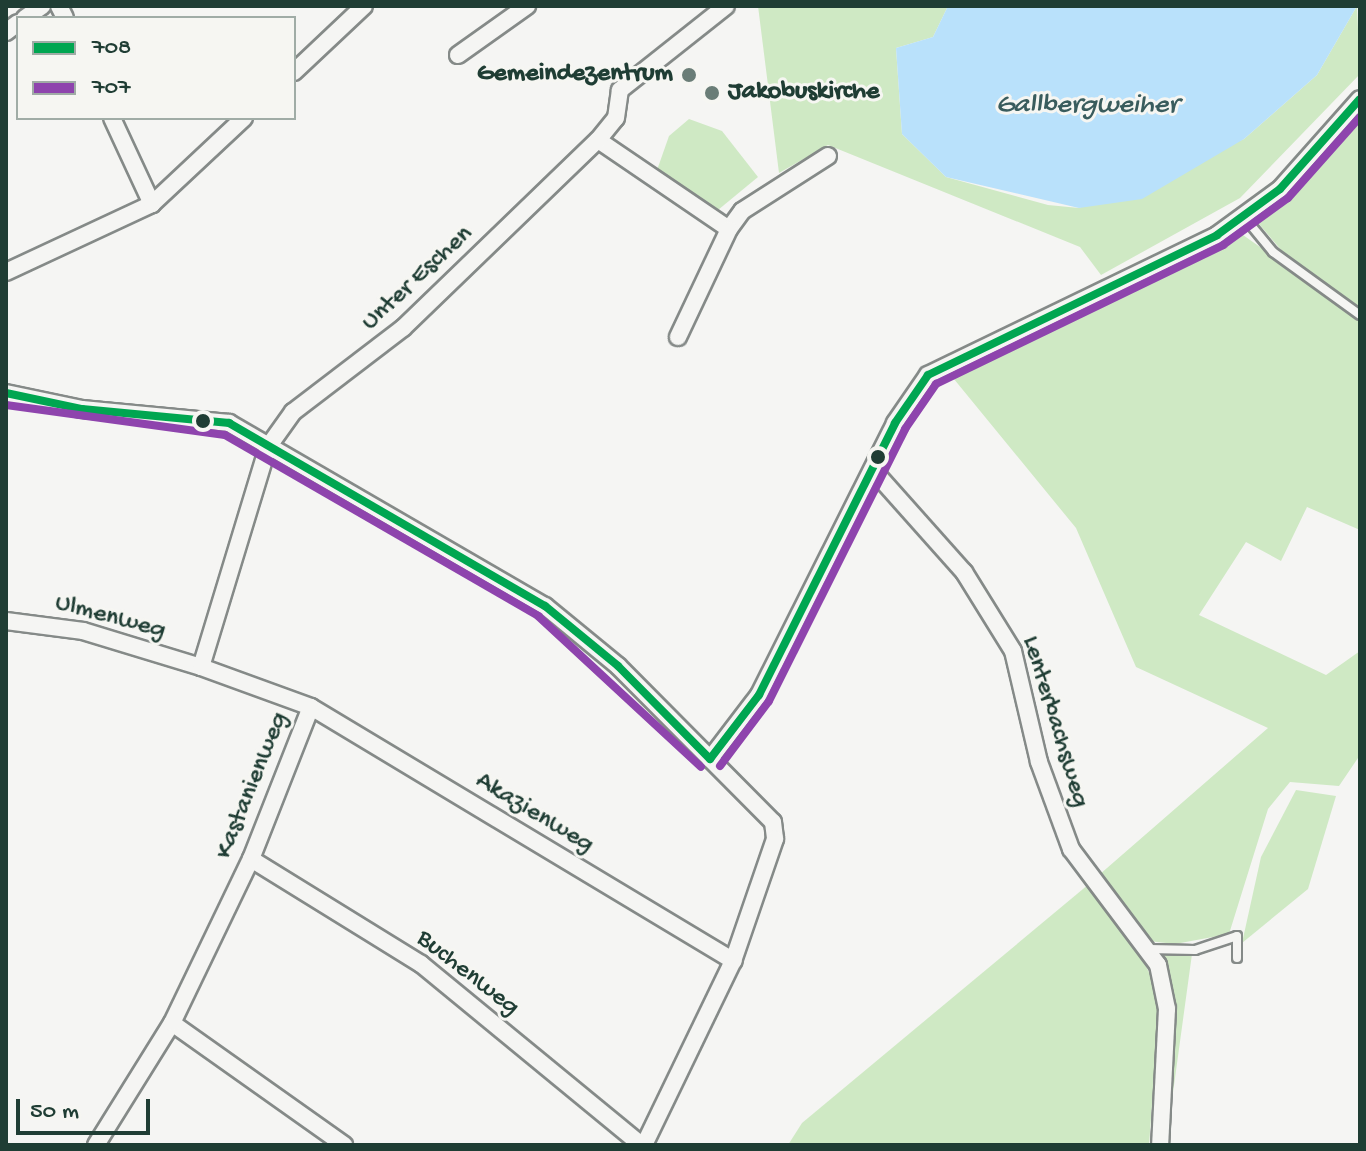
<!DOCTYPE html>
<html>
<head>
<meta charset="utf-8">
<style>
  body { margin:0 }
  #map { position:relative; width:1366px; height:1151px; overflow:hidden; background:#f5f5f3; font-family:"Gochi Hand",sans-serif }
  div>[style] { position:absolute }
  .green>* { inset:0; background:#cfe9c4 }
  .water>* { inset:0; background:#b9e1fb }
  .roads { filter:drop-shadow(2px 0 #858a88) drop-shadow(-2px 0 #858a88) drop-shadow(0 2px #858a88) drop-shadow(0 -2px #858a88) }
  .service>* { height:8px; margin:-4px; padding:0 4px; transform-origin:4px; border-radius:4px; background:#f5f5f3 }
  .minor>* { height:16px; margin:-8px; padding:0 8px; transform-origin:8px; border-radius:8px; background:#f5f5f3 }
  .bus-1>* { height:8px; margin:-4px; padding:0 4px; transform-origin:4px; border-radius:4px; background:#00a651 }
  .bus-2>* { height:8px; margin:-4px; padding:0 4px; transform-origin:4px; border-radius:4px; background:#8e44ad }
  .dots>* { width:22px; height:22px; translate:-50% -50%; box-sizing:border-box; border:4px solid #f6f6f2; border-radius:50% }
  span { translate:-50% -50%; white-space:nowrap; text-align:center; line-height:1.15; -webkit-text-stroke:6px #f6f6f2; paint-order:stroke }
  .poi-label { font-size:26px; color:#1f3d34; font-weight:700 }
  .right { translate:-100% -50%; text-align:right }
  .left { translate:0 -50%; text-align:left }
  .street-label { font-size:26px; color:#1f3d34 }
  .water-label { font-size:28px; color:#395c5d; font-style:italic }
  .frame { position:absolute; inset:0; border:8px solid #1f3d34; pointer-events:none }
  .legend { position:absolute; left:16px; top:16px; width:280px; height:104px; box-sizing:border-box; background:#f6f6f2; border:2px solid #a0aca6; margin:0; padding:10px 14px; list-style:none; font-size:24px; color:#1f3d34 }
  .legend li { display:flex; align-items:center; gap:16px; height:40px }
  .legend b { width:40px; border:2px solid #a0aca6 }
  .scale { position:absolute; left:16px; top:1099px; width:134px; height:36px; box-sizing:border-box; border:4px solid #1f3d34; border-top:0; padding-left:10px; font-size:24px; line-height:28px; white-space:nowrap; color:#1f3d34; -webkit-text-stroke:6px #f6f6f2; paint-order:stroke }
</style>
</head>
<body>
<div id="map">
  <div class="green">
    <div style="clip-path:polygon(758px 6px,948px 6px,933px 37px,896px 48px,902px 134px,946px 177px,1048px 205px,1079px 208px,1244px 139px,1317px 75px,1357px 6px,1360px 74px,1240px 198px,1101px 275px,1080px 247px,828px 145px,779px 173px)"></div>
    <div style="clip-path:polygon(1360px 113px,1360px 307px,1288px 258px,1259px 224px,1261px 213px)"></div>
    <div style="clip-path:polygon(689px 119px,722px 131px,758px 177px,718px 210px,656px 173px,669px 136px)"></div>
    <div style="clip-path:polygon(1243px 235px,1360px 318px,1360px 530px,1307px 507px,1281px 561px,1246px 542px,1199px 615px,1326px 675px,1360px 651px,1360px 755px,1339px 786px,1290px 782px,1268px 809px,1229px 934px,1175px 944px,1148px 941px,1099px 875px,1268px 728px,1136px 667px,1076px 528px,949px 373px)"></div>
    <div style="clip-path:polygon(1296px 790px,1336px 796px,1308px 889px,1242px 943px,1261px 857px)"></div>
    <div style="clip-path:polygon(1089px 884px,1137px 946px,1160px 997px,1149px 1145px,788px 1145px,802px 1123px)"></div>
    <div style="clip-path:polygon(1158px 952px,1192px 954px,1172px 1100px,1175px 1043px)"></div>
  </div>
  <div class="water">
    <div style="clip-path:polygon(948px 6px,1357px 6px,1317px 75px,1244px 139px,1142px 199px,1079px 208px,946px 177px,902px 134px,896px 48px,933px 37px)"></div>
  </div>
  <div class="roads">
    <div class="service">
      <div style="left:1245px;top:218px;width:44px;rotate:50.5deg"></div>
      <div style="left:1273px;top:252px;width:107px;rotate:35.9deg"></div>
      <div style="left:1149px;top:949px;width:46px;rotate:1.2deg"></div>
      <div style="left:1195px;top:950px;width:44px;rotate:-18.4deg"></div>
      <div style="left:1237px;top:936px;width:22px;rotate:90deg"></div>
    </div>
    <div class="minor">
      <div style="left:59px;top:6px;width:13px;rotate:63deg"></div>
      <div style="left:25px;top:18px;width:21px;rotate:-35deg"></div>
      <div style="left:6px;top:32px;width:15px;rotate:-37deg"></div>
      <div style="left:458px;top:55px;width:85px;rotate:-35.4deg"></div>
      <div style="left:294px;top:72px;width:96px;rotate:-43.3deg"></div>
      <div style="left:112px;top:118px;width:95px;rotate:65.1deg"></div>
      <div style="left:598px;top:140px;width:158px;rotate:34.2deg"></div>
      <div style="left:729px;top:229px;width:22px;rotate:-54deg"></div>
      <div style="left:742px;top:211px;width:102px;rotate:-32.6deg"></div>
      <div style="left:6px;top:272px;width:161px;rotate:-25deg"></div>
      <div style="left:152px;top:204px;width:126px;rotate:-43.1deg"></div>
      <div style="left:678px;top:337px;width:119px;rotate:-64.7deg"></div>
      <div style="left:6px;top:393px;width:78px;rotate:11.9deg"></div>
      <div style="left:82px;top:409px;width:148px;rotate:5.4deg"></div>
      <div style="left:229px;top:423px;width:365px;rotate:30.1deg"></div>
      <div style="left:545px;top:606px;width:94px;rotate:39.4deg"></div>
      <div style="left:618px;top:666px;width:220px;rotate:45.2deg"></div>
      <div style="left:773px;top:822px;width:17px;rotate:83deg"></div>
      <div style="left:775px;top:839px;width:129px;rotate:109deg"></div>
      <div style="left:733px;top:961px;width:204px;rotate:115.8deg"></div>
      <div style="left:873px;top:470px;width:137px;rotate:48.3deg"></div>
      <div style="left:964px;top:572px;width:93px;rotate:58.2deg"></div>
      <div style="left:1013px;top:651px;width:114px;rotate:76.8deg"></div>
      <div style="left:1039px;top:762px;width:93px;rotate:69.8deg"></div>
      <div style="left:1071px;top:849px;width:145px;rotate:53.1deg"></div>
      <div style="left:1158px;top:965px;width:45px;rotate:78.4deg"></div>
      <div style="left:1167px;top:1009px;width:136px;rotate:92.9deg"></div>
      <div style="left:6px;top:621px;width:78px;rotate:7.4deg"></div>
      <div style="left:83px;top:631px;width:123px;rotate:17deg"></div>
      <div style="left:311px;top:707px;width:493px;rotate:31deg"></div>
      <div style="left:710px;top:759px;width:81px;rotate:-52.6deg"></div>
      <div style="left:759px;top:695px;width:304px;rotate:-63.4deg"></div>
      <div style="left:895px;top:423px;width:58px;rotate:-55.5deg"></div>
      <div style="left:928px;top:375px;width:321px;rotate:-25.8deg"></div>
      <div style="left:1217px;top:235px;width:78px;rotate:-36.1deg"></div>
      <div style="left:1280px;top:189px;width:120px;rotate:-48.4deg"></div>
      <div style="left:251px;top:859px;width:200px;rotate:31.7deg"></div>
      <div style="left:421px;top:964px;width:285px;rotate:39.4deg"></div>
      <div style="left:172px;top:1023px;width:211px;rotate:35.3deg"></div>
      <div style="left:96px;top:1145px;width:144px;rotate:-58.1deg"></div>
      <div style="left:172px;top:1023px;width:182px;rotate:-64.3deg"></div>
      <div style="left:251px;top:859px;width:163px;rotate:-68.5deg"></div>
      <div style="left:311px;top:707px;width:117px;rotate:-160deg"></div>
      <div style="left:201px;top:667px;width:230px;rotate:-73.1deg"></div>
      <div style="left:268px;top:447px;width:43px;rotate:-54.5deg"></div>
      <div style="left:293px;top:412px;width:138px;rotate:-37.4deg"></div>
      <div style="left:403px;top:328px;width:271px;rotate:-44deg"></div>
      <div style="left:598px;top:140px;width:28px;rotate:-51deg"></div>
      <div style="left:616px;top:118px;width:28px;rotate:-82deg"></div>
      <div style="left:620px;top:90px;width:135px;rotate:-38.4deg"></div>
    </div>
  </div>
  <div class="bus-1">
    <div style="left:6px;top:393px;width:78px;rotate:11.9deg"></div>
    <div style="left:82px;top:409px;width:148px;rotate:5.4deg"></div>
    <div style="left:229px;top:423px;width:365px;rotate:30.1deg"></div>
    <div style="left:545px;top:606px;width:94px;rotate:39.4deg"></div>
    <div style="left:618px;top:666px;width:131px;rotate:45.3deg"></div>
    <div style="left:710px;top:759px;width:81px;rotate:-52.6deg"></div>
    <div style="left:759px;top:695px;width:304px;rotate:-63.4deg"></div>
    <div style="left:895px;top:423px;width:58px;rotate:-55.5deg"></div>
    <div style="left:928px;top:375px;width:321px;rotate:-25.8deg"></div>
    <div style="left:1217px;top:235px;width:78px;rotate:-36.1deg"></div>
    <div style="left:1280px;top:189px;width:120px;rotate:-48.4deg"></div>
  </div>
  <div class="bus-2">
    <div style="left:6px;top:405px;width:221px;rotate:7.8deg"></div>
    <div style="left:225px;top:435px;width:362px;rotate:30deg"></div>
    <div style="left:538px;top:616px;width:222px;rotate:42.8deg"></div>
    <div style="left:720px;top:766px;width:81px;rotate:-53deg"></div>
    <div style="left:769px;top:701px;width:304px;rotate:-63.4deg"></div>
    <div style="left:905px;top:429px;width:55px;rotate:-55.4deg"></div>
    <div style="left:936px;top:384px;width:319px;rotate:-25.8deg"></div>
    <div style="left:1223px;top:245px;width:80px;rotate:-35.9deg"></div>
    <div style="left:1288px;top:198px;width:108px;rotate:-48.4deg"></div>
  </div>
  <div class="dots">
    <div style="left:689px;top:75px;background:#6a7d77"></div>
    <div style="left:712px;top:93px;background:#6a7d77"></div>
    <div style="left:203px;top:421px;background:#1f3d34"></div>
    <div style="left:878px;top:457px;background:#1f3d34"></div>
  </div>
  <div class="poi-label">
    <span class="right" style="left:673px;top:75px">Gemeindezentrum</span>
    <span class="left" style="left:728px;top:93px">Jakobuskirche</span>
  </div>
  <div class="street-label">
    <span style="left:418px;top:279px;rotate:-43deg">Unter Eschen</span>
    <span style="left:110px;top:618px;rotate:15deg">Ulmenweg</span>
    <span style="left:1054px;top:722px;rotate:73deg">Lenterbachsweg</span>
    <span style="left:253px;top:786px;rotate:-68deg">Kastanienweg</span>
    <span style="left:534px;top:814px;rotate:31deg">Akazienweg</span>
    <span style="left:467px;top:974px;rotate:38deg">Buchenweg</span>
  </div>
  <div class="water-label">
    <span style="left:1087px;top:106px">Gallbergweiher</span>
  </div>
  <div class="frame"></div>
  <ul class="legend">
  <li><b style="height:10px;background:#00a651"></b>708</li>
  <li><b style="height:10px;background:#8e44ad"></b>707</li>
  </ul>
  <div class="scale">50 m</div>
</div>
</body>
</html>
